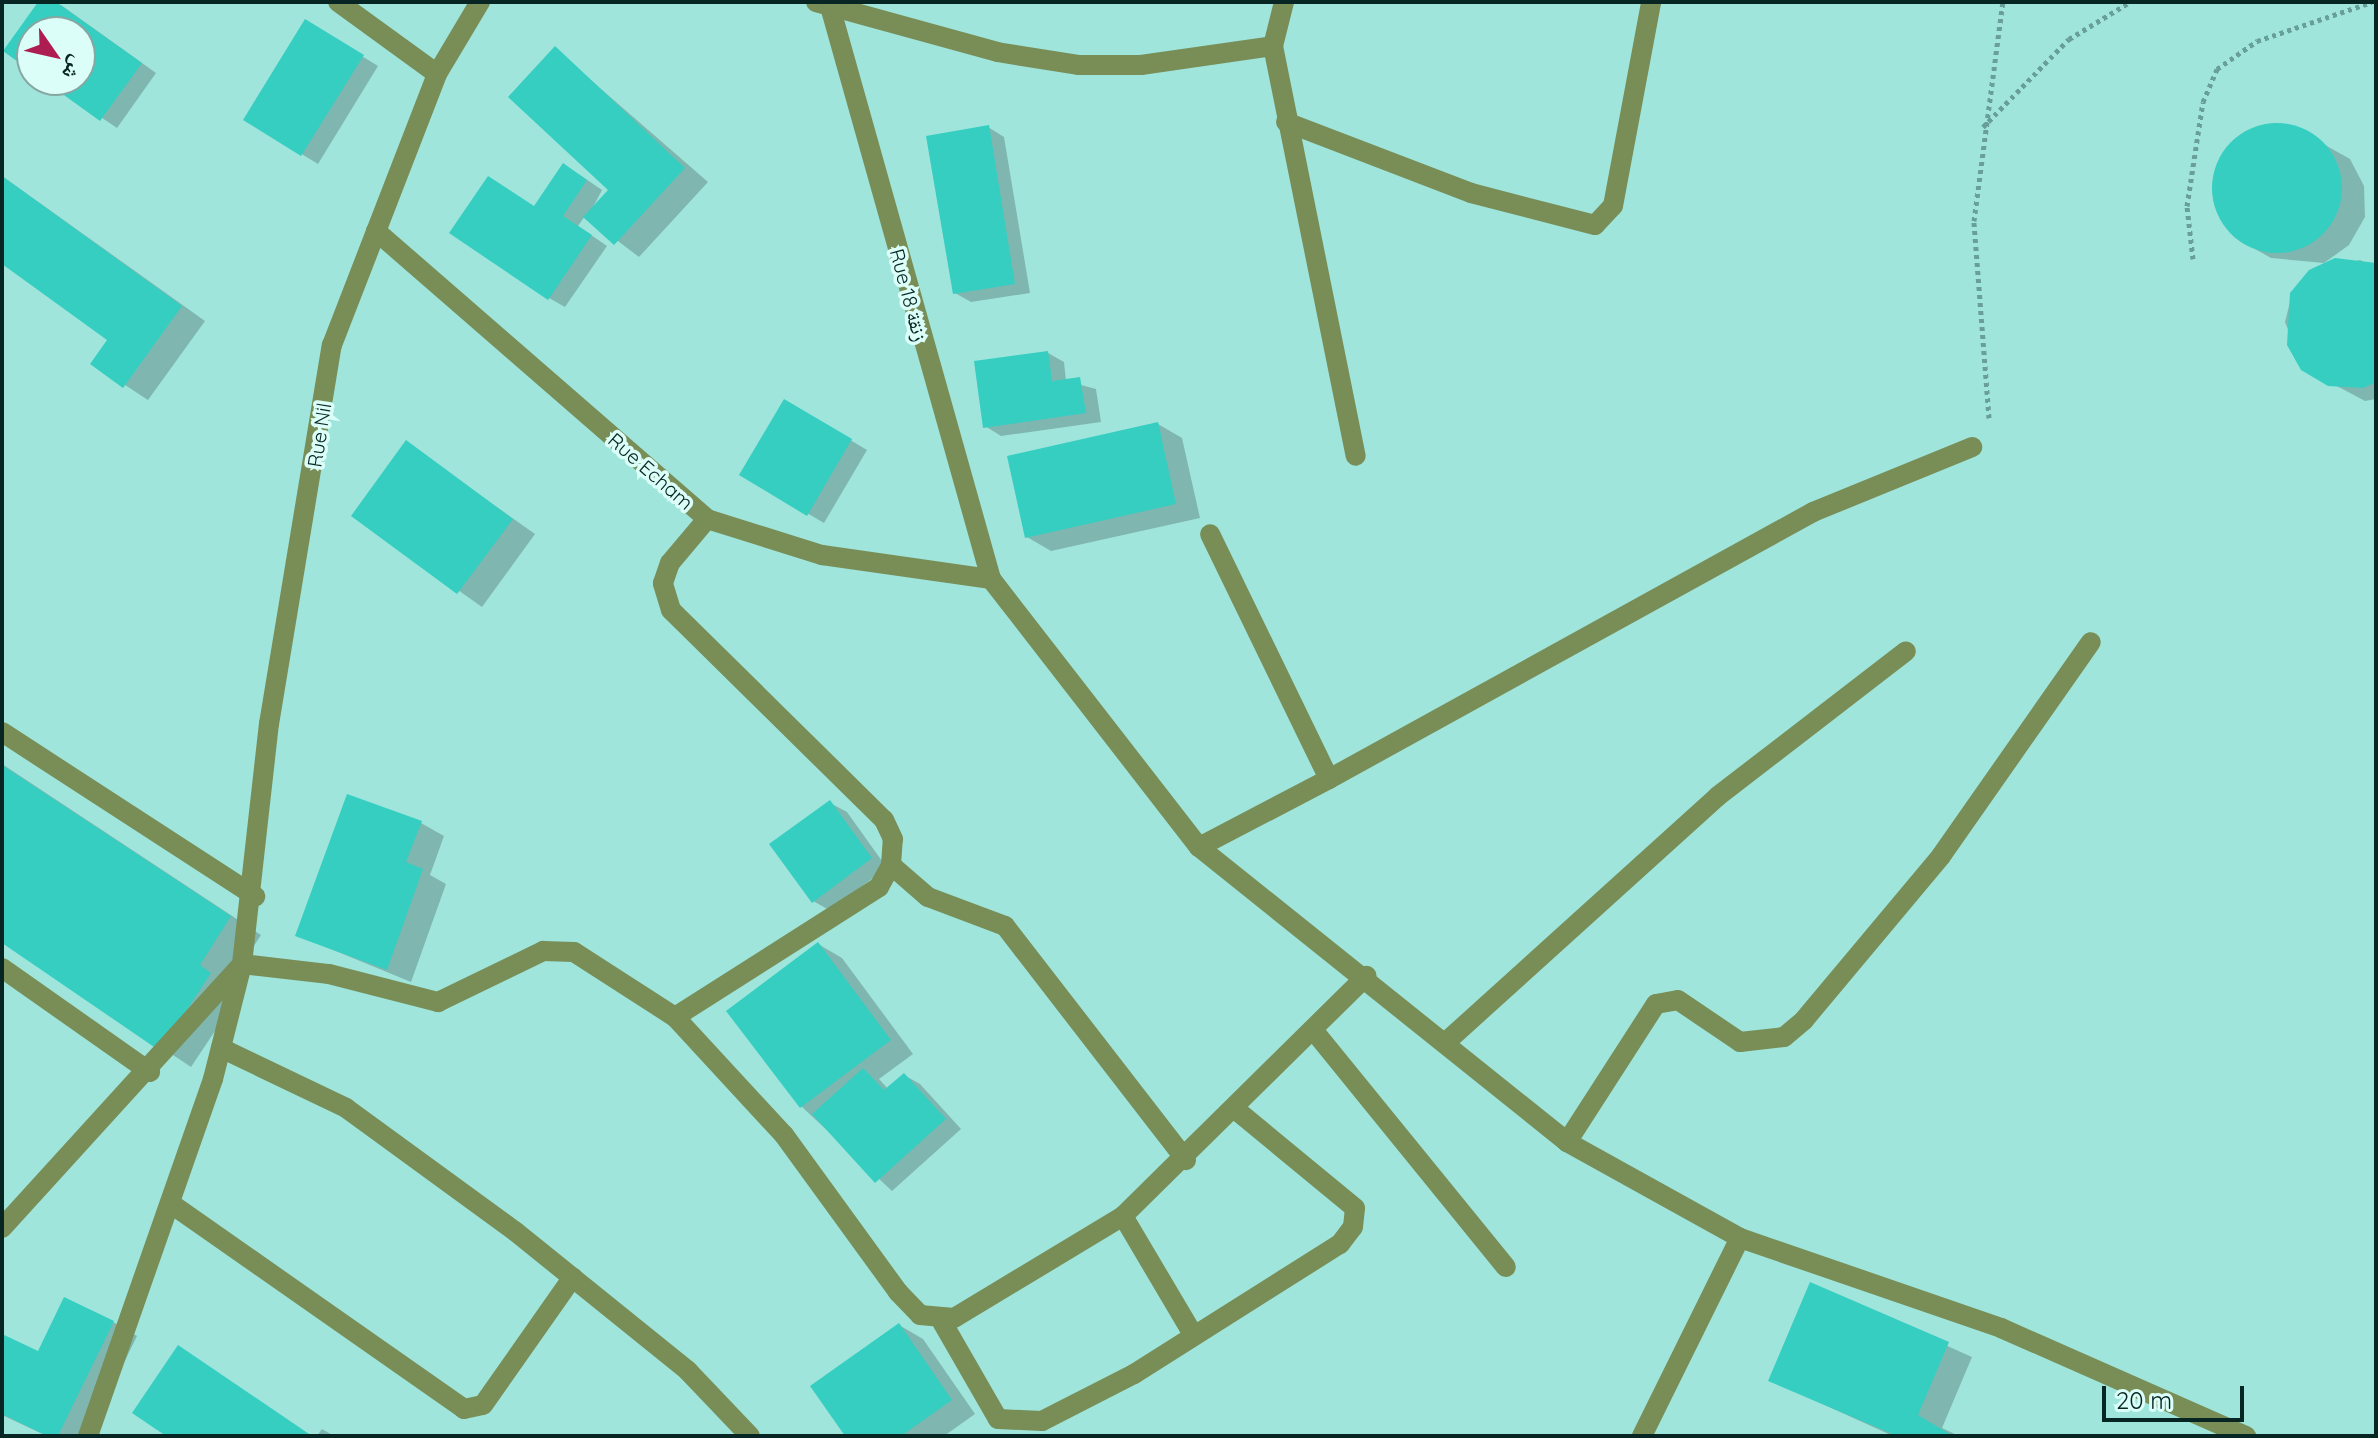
<!DOCTYPE html>
<html>
<head>
<meta charset="utf-8">
<style>
  body { margin:0 }
  #map { position:relative; width:2378px; height:1438px; overflow:hidden; background:#9fe5dc; font-family:Quicksand,"Noto Naskh Arabic",sans-serif }
  div>[style] { position:absolute }
  .shadow>* { inset:0; background:#0003 }
  .building>* { inset:0; background:#35cec1 }
  .round { border-radius:50% }
  .path>* { height:5px; margin-top:-2.5px; transform-origin:0; background:repeating-linear-gradient(90deg,#689f98 0 4px,transparent 0 8px) }
  .lane>* { height:20px; margin:-10px; padding:0 10px; transform-origin:10px; border-radius:10px; background:#788e56 }
  .street>* { height:20px; margin:-10px; padding:0 10px; transform-origin:10px; border-radius:10px; background:#788e56 }
  span { translate:-50% -50%; white-space:nowrap; text-align:center; line-height:1.15; -webkit-text-stroke:7px #dcfef9; paint-order:stroke }
  .street-label { font-size:20px; color:#072522 }
  .frame { position:absolute; inset:0; border:4px solid #072522; pointer-events:none }
  .north { position:absolute; left:16px; top:16px; width:80px; height:80px; box-sizing:border-box; background:#dcfef9; border:2px solid #87a7a3; border-radius:50%; rotate:124deg; font-size:22px; font-weight:700; line-height:32px; text-align:center; color:#072522 }
  .north::after { content:''; display:block; margin:auto; width:28px; height:36px; background:#ae1d52; clip-path:polygon(50% 0,100% 100%,50% 72%,0 100%) }
  .scale { position:absolute; left:2102px; top:1386px; width:142px; height:36px; box-sizing:border-box; border:4px solid #072522; border-top:0; padding-left:10px; font-size:24px; line-height:28px; white-space:nowrap; color:#072522; -webkit-text-stroke:6px #dcfef9; paint-order:stroke }
</style>
</head>
<body>
<div id="map">
  <div class="shadow">
    <div style="clip-path:polygon(41px 2px,61px 5px,156px 73px,117px 128px,46px 80px,80px 80px,80px 32px,32px 32px,32px 70px,6px 51px)"></div>
    <div style="clip-path:polygon(321px 31px,378px 66px,318px 164px,246px 120px)"></div>
    <div style="clip-path:polygon(555px 49px,708px 182px,639px 257px,585px 216px,578px 226px,607px 246px,565px 307px,549px 298px,535px 208px,580px 175px,602px 190px,591px 211px,611px 190px)"></div>
    <div style="clip-path:polygon(2291px 126px,2350px 159px,2364px 186px,2365px 217px,2349px 245px,2324px 263px,2271px 258px,2246px 244px,2224px 224px,2214px 193px,2220px 160px,2245px 134px)"></div>
    <div style="clip-path:polygon(988px 127px,1004px 137px,1030px 293px,971px 302px,955px 293px)"></div>
    <div style="clip-path:polygon(2px 176px,205px 321px,148px 400px,93px 364px,110px 339px,2px 261px)"></div>
    <div style="clip-path:polygon(2360px 260px,2376px 268px,2376px 399px,2365px 401px,2303px 368px,2285px 322px,2292px 294px,2310px 272px)"></div>
    <div style="clip-path:polygon(1048px 353px,1064px 362px,1066px 381px,1096px 389px,1101px 422px,1001px 436px,985px 426px)"></div>
    <div style="clip-path:polygon(785px 401px,867px 450px,824px 523px,742px 475px)"></div>
    <div style="clip-path:polygon(1158px 424px,1182px 438px,1200px 518px,1051px 551px,1027px 537px)"></div>
    <div style="clip-path:polygon(406px 443px,535px 534px,482px 607px,353px 516px)"></div>
    <div style="clip-path:polygon(2px 764px,261px 935px,229px 984px,241px 992px,191px 1067px,2px 941px)"></div>
    <div style="clip-path:polygon(830px 803px,847px 812px,887px 868px,829px 910px,813px 901px)"></div>
    <div style="clip-path:polygon(421px 823px,444px 836px,430px 875px,446px 884px,411px 982px,297px 935px)"></div>
    <div style="clip-path:polygon(818px 944px,842px 958px,913px 1054px,879px 1079px,888px 1089px,904px 1075px,920px 1084px,961px 1129px,892px 1191px,801px 1106px)"></div>
    <div style="clip-path:polygon(1811px 1285px,1972px 1357px,1942px 1428px,1959px 1436px,1893px 1436px,1770px 1380px)"></div>
    <div style="clip-path:polygon(113px 1322px,137px 1336px,88px 1436px,47px 1436px,2px 1415px,2px 1336px,39px 1354px)"></div>
    <div style="clip-path:polygon(899px 1325px,923px 1339px,975px 1414px,944px 1436px,847px 1436px)"></div>
    <div style="clip-path:polygon(322px 1429px,334px 1436px,317px 1436px)"></div>
  </div>
  <div class="building">
    <div style="clip-path:polygon(38px 2px,56px 2px,142px 63px,100px 121px,43px 80px,80px 80px,80px 32px,32px 32px,32px 72px,3px 51px)"></div>
    <div style="clip-path:polygon(305px 19px,364px 55px,301px 156px,243px 120px)"></div>
    <div style="clip-path:polygon(555px 46px,685px 168px,614px 245px,583px 217px,608px 190px,508px 97px)"></div>
    <div class="round" style="left:2212px;top:123px;width:130px;height:130px"></div>
    <div style="clip-path:polygon(989px 125px,1015px 284px,953px 294px,926px 136px)"></div>
    <div style="clip-path:polygon(563px 163px,587px 180px,563px 216px,592px 235px,548px 300px,449px 233px,488px 176px,534px 206px)"></div>
    <div style="clip-path:polygon(2px 176px,182px 306px,123px 388px,90px 364px,107px 340px,2px 264px)"></div>
    <div style="clip-path:polygon(2335px 258px,2376px 263px,2376px 382px,2363px 388px,2328px 386px,2301px 370px,2287px 345px,2290px 293px,2309px 270px)"></div>
    <div style="clip-path:polygon(1048px 351px,1052px 381px,1080px 377px,1086px 413px,983px 428px,974px 361px)"></div>
    <div style="clip-path:polygon(784px 399px,852px 439px,807px 516px,739px 475px)"></div>
    <div style="clip-path:polygon(1158px 422px,1176px 504px,1025px 538px,1007px 456px)"></div>
    <div style="clip-path:polygon(406px 440px,513px 519px,457px 594px,351px 516px)"></div>
    <div style="clip-path:polygon(2px 765px,231px 916px,200px 965px,211px 973px,160px 1051px,2px 943px)"></div>
    <div style="clip-path:polygon(347px 794px,422px 821px,406px 862px,423px 869px,387px 970px,295px 936px)"></div>
    <div style="clip-path:polygon(830px 800px,872px 858px,812px 903px,769px 844px)"></div>
    <div style="clip-path:polygon(818px 942px,891px 1040px,800px 1108px,726px 1011px)"></div>
    <div style="clip-path:polygon(863px 1068px,884px 1090px,904px 1073px,946px 1119px,875px 1183px,812px 1114px)"></div>
    <div style="clip-path:polygon(1810px 1282px,1949px 1342px,1918px 1415px,1953px 1436px,1897px 1436px,1768px 1381px)"></div>
    <div style="clip-path:polygon(64px 1297px,114px 1321px,58px 1436px,47px 1436px,2px 1414px,2px 1334px,38px 1351px)"></div>
    <div style="clip-path:polygon(899px 1323px,952px 1400px,901px 1436px,845px 1436px,810px 1386px)"></div>
    <div style="clip-path:polygon(178px 1345px,312px 1436px,166px 1436px,132px 1413px)"></div>
  </div>
  <div class="path">
    <div style="left:1983px;top:127px;width:123px;rotate:-45.7deg"></div>
    <div style="left:2069px;top:39px;width:71px;rotate:-31.2deg"></div>
    <div style="left:2193px;top:259px;width:53px;rotate:-96.5deg"></div>
    <div style="left:2187px;top:206px;width:105px;rotate:-81.3deg"></div>
    <div style="left:2203px;top:102px;width:36px;rotate:-67deg"></div>
    <div style="left:2217px;top:69px;width:49px;rotate:-35deg"></div>
    <div style="left:2257px;top:41px;width:121px;rotate:-18.7deg"></div>
    <div style="left:1989px;top:418px;width:198px;rotate:-94.4deg"></div>
    <div style="left:1974px;top:221px;width:221px;rotate:-82.5deg"></div>
  </div>
  <div class="lane">
    <div style="left:1123px;top:1216px;width:139px;rotate:59.4deg"></div>
    <div style="left:941px;top:1320px;width:114px;rotate:60.1deg"></div>
    <div style="left:998px;top:1419px;width:44px;rotate:2.6deg"></div>
    <div style="left:1042px;top:1421px;width:103px;rotate:-27.1deg"></div>
    <div style="left:1134px;top:1374px;width:244px;rotate:-32.3deg"></div>
    <div style="left:1340px;top:1244px;width:21px;rotate:-53deg"></div>
    <div style="left:1353px;top:1227px;width:19px;rotate:-84deg"></div>
    <div style="left:1355px;top:1208px;width:154px;rotate:-140.5deg"></div>
  </div>
  <div class="street">
    <div style="left:338px;top:2px;width:122px;rotate:36deg"></div>
    <div style="left:816px;top:2px;width:188px;rotate:15.4deg"></div>
    <div style="left:997px;top:52px;width:82px;rotate:9.1deg"></div>
    <div style="left:1078px;top:65px;width:63px"></div>
    <div style="left:1141px;top:65px;width:133px;rotate:-8.2deg"></div>
    <div style="left:1284px;top:2px;width:45px;rotate:104deg"></div>
    <div style="left:1273px;top:46px;width:418px;rotate:78.6deg"></div>
    <div style="left:831px;top:10px;width:591px;rotate:74.29deg"></div>
    <div style="left:991px;top:579px;width:339px;rotate:52.2deg"></div>
    <div style="left:1199px;top:847px;width:472px;rotate:38.7deg"></div>
    <div style="left:1567px;top:1142px;width:198px;rotate:29deg"></div>
    <div style="left:1740px;top:1238px;width:276px;rotate:19deg"></div>
    <div style="left:2001px;top:1328px;width:268px;rotate:23.8deg"></div>
    <div style="left:1286px;top:122px;width:198px;rotate:21deg"></div>
    <div style="left:1471px;top:193px;width:128px;rotate:14.5deg"></div>
    <div style="left:1595px;top:225px;width:26px;rotate:-47deg"></div>
    <div style="left:1613px;top:206px;width:208px;rotate:-79.4deg"></div>
    <div style="left:376px;top:231px;width:439px;rotate:41deg"></div>
    <div style="left:707px;top:519px;width:121px;rotate:17.4deg"></div>
    <div style="left:822px;top:555px;width:171px;rotate:8.1deg"></div>
    <div style="left:2px;top:732px;width:302px;rotate:33deg"></div>
    <div style="left:1329px;top:779px;width:553px;rotate:-28.88deg"></div>
    <div style="left:1813px;top:512px;width:172px;rotate:-22.2deg"></div>
    <div style="left:1199px;top:847px;width:147px;rotate:-27.6deg"></div>
    <div style="left:1329px;top:779px;width:272px;rotate:-115.9deg"></div>
    <div style="left:891px;top:865px;width:49px;rotate:40.9deg"></div>
    <div style="left:928px;top:897px;width:82px;rotate:20.6deg"></div>
    <div style="left:1005px;top:926px;width:296px;rotate:52.3deg"></div>
    <div style="left:2px;top:968px;width:181px;rotate:35.1deg"></div>
    <div style="left:675px;top:1017px;width:242px;rotate:-32.5deg"></div>
    <div style="left:879px;top:887px;width:25px;rotate:-61deg"></div>
    <div style="left:891px;top:865px;width:26px;rotate:-86deg"></div>
    <div style="left:893px;top:839px;width:21px;rotate:-115deg"></div>
    <div style="left:884px;top:820px;width:299px;rotate:-135.4deg"></div>
    <div style="left:671px;top:610px;width:28px;rotate:-107deg"></div>
    <div style="left:663px;top:583px;width:21px;rotate:-71deg"></div>
    <div style="left:670px;top:563px;width:57px;rotate:-49.9deg"></div>
    <div style="left:1314px;top:1031px;width:304px;rotate:50.9deg"></div>
    <div style="left:1446px;top:1042px;width:367px;rotate:-42.1deg"></div>
    <div style="left:1718px;top:796px;width:237px;rotate:-37.6deg"></div>
    <div style="left:221px;top:1048px;width:139px;rotate:25.6deg"></div>
    <div style="left:346px;top:1108px;width:210px;rotate:36.1deg"></div>
    <div style="left:516px;top:1232px;width:221px;rotate:38.9deg"></div>
    <div style="left:688px;top:1371px;width:90px;rotate:46.4deg"></div>
    <div style="left:1567px;top:1142px;width:164px;rotate:-57.2deg"></div>
    <div style="left:1656px;top:1004px;width:22px;rotate:-10deg"></div>
    <div style="left:1678px;top:1000px;width:75px;rotate:34.1deg"></div>
    <div style="left:1740px;top:1042px;width:44px;rotate:-6.5deg"></div>
    <div style="left:1784px;top:1037px;width:26px;rotate:-40deg"></div>
    <div style="left:1804px;top:1020px;width:214px;rotate:-50.1deg"></div>
    <div style="left:1941px;top:856px;width:261px;rotate:-55deg"></div>
    <div style="left:170px;top:1203px;width:359px;rotate:35deg"></div>
    <div style="left:464px;top:1409px;width:19px;rotate:-12deg"></div>
    <div style="left:483px;top:1405px;width:156px;rotate:-54.9deg"></div>
    <div style="left:2px;top:1228px;width:357px;rotate:-47.7deg"></div>
    <div style="left:242px;top:964px;width:88px;rotate:6.6deg"></div>
    <div style="left:329px;top:974px;width:113px;rotate:14.4deg"></div>
    <div style="left:438px;top:1002px;width:117px;rotate:-25.9deg"></div>
    <div style="left:543px;top:951px;width:31px;rotate:2deg"></div>
    <div style="left:574px;top:952px;width:120px;rotate:32.8deg"></div>
    <div style="left:675px;top:1017px;width:161px;rotate:47.3deg"></div>
    <div style="left:784px;top:1135px;width:194px;rotate:54deg"></div>
    <div style="left:898px;top:1292px;width:32px;rotate:46deg"></div>
    <div style="left:920px;top:1315px;width:34px;rotate:5deg"></div>
    <div style="left:954px;top:1318px;width:197px;rotate:-31.1deg"></div>
    <div style="left:1123px;top:1216px;width:342px;rotate:-44.6deg"></div>
    <div style="left:88px;top:1436px;width:378px;rotate:-70.7deg"></div>
    <div style="left:213px;top:1079px;width:119px;rotate:-75.8deg"></div>
    <div style="left:242px;top:964px;width:242px;rotate:-83.6deg"></div>
    <div style="left:269px;top:724px;width:384px;rotate:-80.6deg"></div>
    <div style="left:332px;top:345px;width:291px;rotate:-68.8deg"></div>
    <div style="left:437px;top:74px;width:84px;rotate:-59.2deg"></div>
    <div style="left:1642px;top:1436px;width:221px;rotate:-63.7deg"></div>
  </div>
  <div class="street-label">
    <span style="left:909px;top:295px;rotate:75deg">Rue 18 زنقة</span>
    <span style="left:319px;top:435px;rotate:-81deg">Rue Nil</span>
    <span style="left:651px;top:471px;rotate:41deg">Rue Echam</span>
  </div>
  <div class="frame"></div>
  <div class="north">ش</div>
  <div class="scale">20 m</div>
</div>
</body>
</html>
